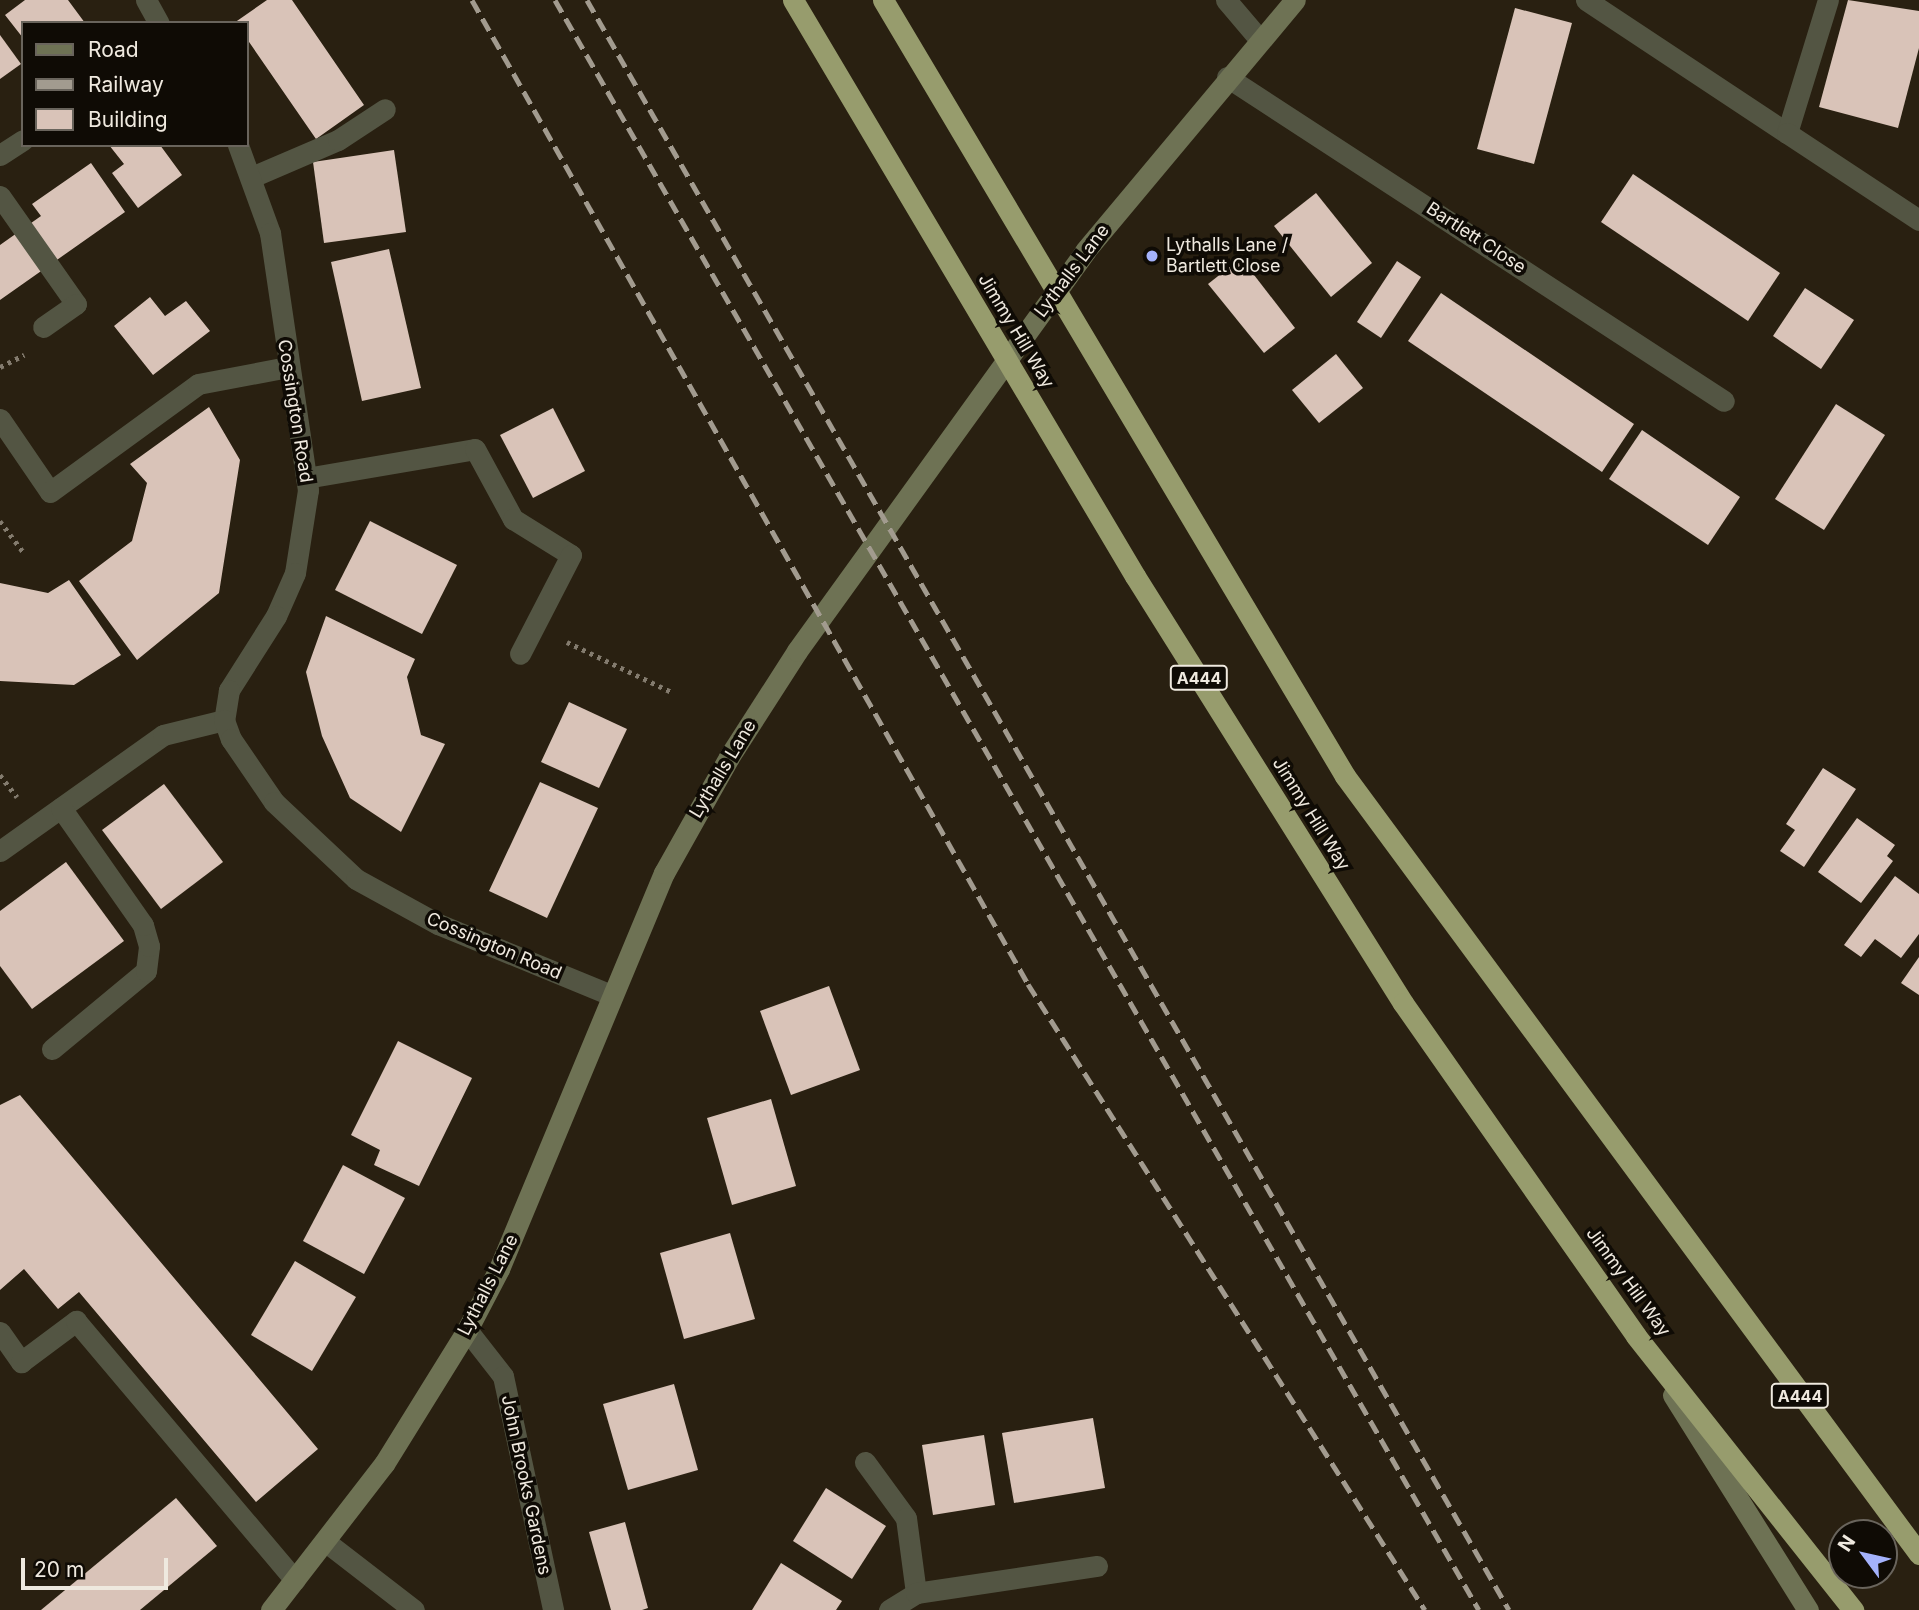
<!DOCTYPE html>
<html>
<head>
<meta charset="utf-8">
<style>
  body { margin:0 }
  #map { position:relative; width:1919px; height:1610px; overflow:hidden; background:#292011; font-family:Inter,sans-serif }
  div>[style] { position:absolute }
  .building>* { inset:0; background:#d9c3b8 }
  .path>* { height:4.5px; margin-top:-2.25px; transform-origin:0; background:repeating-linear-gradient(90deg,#837b6e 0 3.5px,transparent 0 8.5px) }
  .lane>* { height:21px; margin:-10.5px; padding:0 10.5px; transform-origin:10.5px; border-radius:10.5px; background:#535543 }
  .street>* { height:21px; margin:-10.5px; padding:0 10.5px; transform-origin:10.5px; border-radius:10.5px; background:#535543 }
  .secondary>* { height:21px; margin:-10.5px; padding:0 10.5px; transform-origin:10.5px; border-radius:10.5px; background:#6e7254 }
  .highway>* { height:21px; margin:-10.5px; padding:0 10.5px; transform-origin:10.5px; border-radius:10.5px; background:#979c6d }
  .rail>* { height:5px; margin-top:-2.5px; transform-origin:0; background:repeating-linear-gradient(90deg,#a29b8f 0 14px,transparent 0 21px) }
  .dots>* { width:19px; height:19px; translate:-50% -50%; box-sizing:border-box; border:4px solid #0f0b05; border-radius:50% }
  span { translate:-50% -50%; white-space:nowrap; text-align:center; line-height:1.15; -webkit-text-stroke:7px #0f0b05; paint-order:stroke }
  .shield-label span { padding:2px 5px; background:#0f0b05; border:2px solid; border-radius:5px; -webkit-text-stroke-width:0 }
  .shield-label { font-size:16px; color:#efe9df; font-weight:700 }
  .street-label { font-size:18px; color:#efe9df }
  .poi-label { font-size:18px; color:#efe9df }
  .left { translate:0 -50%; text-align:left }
  .legend { position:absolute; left:21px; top:21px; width:228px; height:126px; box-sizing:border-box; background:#0f0b05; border:2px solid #69645c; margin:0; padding:9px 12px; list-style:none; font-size:21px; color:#efe9df }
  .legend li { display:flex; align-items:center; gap:14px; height:35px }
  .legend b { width:35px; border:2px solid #69645c }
  .north { position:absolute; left:1828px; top:1519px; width:70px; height:70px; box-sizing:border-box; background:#0f0b05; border:2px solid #69645c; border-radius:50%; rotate:303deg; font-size:19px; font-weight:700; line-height:28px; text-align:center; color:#efe9df }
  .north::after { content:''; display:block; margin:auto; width:24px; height:32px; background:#a4b2fc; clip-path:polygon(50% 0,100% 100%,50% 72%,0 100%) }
  .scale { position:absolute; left:21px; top:1558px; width:147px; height:32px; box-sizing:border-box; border:4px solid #efe9df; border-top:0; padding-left:9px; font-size:21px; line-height:24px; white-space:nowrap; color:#efe9df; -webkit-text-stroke:5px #0f0b05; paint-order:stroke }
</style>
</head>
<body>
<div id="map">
  <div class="building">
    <div style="clip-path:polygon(25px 0,68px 0,85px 23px,23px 23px,23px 38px,5px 15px)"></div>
    <div style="clip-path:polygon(267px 0,292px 0,364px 105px,316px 139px,247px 39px,247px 23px,234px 23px)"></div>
    <div style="clip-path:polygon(1848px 0,1919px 11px,1919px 48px,1898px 128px,1819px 107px)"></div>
    <div style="clip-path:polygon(1515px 8px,1572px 23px,1534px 164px,1477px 149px)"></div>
    <div style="clip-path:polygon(0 35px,21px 64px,0 79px)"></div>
    <div style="clip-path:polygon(109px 145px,160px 145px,182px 175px,138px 208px,112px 173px,124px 164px)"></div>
    <div style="clip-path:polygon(394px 150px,406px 232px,324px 243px,313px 162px)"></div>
    <div style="clip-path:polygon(91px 163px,125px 212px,0 300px,0 245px,41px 216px,32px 204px)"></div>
    <div style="clip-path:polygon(1633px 174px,1780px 273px,1748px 321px,1601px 222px)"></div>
    <div style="clip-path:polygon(1316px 193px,1372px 263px,1331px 297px,1274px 226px)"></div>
    <div style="clip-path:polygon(389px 249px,421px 388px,362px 401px,331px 262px)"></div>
    <div style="clip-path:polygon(1241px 258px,1295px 328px,1264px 353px,1208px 284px)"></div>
    <div style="clip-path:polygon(1397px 261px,1421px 277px,1381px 338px,1357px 322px)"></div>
    <div style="clip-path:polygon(1805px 288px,1854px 320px,1821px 369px,1773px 336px)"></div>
    <div style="clip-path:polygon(1441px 293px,1634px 424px,1602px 472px,1408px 341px)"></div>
    <div style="clip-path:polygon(150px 297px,165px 316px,186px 301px,210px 331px,153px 375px,114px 326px)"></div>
    <div style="clip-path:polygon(1336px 354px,1363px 388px,1319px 423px,1292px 390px)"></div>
    <div style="clip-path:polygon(1836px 404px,1885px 435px,1824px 530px,1775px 499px)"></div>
    <div style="clip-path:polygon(209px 407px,240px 460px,219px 593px,137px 660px,79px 581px,132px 541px,147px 483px,130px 464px)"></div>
    <div style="clip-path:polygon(553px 408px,585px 471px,533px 498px,500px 435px)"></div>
    <div style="clip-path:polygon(1642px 430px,1740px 497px,1708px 545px,1609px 479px)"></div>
    <div style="clip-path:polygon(370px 521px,457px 565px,422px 634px,335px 590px)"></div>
    <div style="clip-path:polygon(69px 580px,121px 655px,74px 685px,0 681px,0 583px,48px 593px)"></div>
    <div style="clip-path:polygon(326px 616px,415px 659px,407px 677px,421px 735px,445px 744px,401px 832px,350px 798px,322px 736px,306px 672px)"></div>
    <div style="clip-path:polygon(569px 702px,627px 729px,599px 788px,541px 762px)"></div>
    <div style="clip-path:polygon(1823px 768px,1856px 789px,1804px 867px,1780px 851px,1795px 830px,1786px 824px)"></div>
    <div style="clip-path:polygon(540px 782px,598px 808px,547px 918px,489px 891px)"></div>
    <div style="clip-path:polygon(164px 784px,223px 862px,161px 909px,102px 830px)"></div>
    <div style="clip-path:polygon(1857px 818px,1895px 845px,1887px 856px,1893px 861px,1861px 903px,1818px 872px)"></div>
    <div style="clip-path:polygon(66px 862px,124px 941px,32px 1009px,0 966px,0 911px)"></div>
    <div style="clip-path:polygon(1895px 876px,1919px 894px,1919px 934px,1901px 958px,1875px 939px,1861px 957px,1844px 945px)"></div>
    <div style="clip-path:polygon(1919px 957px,1919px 995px,1901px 983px)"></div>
    <div style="clip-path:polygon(829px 986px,860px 1070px,791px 1095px,760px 1011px)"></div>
    <div style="clip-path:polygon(398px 1041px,472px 1078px,419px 1186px,374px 1165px,380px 1150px,351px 1135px)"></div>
    <div style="clip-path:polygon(20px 1095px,318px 1449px,256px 1502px,79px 1292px,58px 1309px,24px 1269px,0 1290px,0 1105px)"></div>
    <div style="clip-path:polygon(771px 1099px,796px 1186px,732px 1205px,707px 1118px)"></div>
    <div style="clip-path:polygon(343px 1165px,405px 1198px,364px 1274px,303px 1241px)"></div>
    <div style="clip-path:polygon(730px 1233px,755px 1319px,684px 1339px,660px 1253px)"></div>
    <div style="clip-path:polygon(295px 1261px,356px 1297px,312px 1371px,251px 1335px)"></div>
    <div style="clip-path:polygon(674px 1384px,698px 1470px,628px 1490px,603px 1404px)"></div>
    <div style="clip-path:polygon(1093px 1418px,1105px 1488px,1014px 1503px,1002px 1433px)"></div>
    <div style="clip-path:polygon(984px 1435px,995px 1505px,933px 1515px,922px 1445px)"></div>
    <div style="clip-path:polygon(826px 1488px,886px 1526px,852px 1579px,793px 1541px)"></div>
    <div style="clip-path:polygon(176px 1498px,217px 1546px,140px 1610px,41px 1610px)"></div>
    <div style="clip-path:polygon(625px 1522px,648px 1608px,642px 1610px,611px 1610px,589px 1532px)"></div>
    <div style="clip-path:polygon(781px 1563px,842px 1601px,836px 1610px,752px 1610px)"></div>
  </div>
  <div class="path">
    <div style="left:0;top:367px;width:27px;rotate:-27deg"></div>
    <div style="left:0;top:521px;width:38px;rotate:53deg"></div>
    <div style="left:567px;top:642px;width:116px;rotate:25.5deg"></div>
    <div style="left:0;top:775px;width:28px;rotate:52deg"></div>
  </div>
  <div class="lane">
    <div style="left:1226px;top:0;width:52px;rotate:49.6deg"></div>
    <div style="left:1586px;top:0;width:241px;rotate:33.5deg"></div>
    <div style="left:1787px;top:133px;width:139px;rotate:-72.9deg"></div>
    <div style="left:1787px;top:133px;width:158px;rotate:33.4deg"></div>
    <div style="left:254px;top:176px;width:91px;rotate:-23.2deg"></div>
    <div style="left:338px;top:140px;width:56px;rotate:-33.4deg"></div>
    <div style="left:0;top:196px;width:132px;rotate:54.9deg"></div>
    <div style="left:76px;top:304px;width:40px;rotate:145.1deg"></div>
    <div style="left:0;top:419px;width:88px;rotate:55.6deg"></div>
    <div style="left:50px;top:492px;width:183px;rotate:-36.1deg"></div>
    <div style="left:198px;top:384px;width:92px;rotate:-10.7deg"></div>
    <div style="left:306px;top:478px;width:171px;rotate:-9.7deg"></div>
    <div style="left:475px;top:449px;width:80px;rotate:61.5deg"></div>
    <div style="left:513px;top:519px;width:68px;rotate:31.8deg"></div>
    <div style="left:571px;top:555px;width:111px;rotate:117.3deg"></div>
    <div style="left:0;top:851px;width:200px;rotate:-35.4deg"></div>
    <div style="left:163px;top:735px;width:63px;rotate:-13.8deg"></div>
    <div style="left:52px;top:1049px;width:122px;rotate:-39.7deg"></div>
    <div style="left:146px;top:971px;width:25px;rotate:-83deg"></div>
    <div style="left:149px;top:946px;width:22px;rotate:-106deg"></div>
    <div style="left:143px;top:925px;width:143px;rotate:-125deg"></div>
    <div style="left:0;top:1332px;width:37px;rotate:55deg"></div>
    <div style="left:21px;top:1362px;width:69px;rotate:-36.7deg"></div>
    <div style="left:76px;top:1321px;width:339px;rotate:49.8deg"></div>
    <div style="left:865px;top:1462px;width:69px;rotate:53.8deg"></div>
    <div style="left:906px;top:1518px;width:76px;rotate:82.4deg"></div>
  </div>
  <div class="street">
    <div style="left:146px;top:0;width:26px;rotate:61deg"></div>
    <div style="left:1227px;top:77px;width:593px;rotate:33.1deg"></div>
    <div style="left:238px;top:145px;width:94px;rotate:70deg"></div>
    <div style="left:270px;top:233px;width:260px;rotate:81.6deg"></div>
    <div style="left:308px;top:490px;width:84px;rotate:98.9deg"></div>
    <div style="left:295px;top:573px;width:47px;rotate:113.8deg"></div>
    <div style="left:276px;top:616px;width:88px;rotate:122.4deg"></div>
    <div style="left:229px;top:690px;width:30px;rotate:99deg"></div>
    <div style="left:224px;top:720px;width:20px;rotate:70deg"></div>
    <div style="left:231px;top:739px;width:76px;rotate:55.7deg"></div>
    <div style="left:274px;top:802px;width:112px;rotate:43.2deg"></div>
    <div style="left:356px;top:879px;width:94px;rotate:28.8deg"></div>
    <div style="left:438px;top:924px;width:187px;rotate:22.3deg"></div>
    <div style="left:0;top:155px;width:27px;rotate:-33deg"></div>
    <div style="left:467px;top:1330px;width:58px;rotate:52deg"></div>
    <div style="left:503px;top:1376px;width:239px;rotate:77.9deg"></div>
    <div style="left:326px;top:1542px;width:111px;rotate:37.7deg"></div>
    <div style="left:889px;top:1610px;width:32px;rotate:-32deg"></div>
    <div style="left:916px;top:1593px;width:183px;rotate:-8.5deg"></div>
  </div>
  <div class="secondary">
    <div style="left:1673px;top:1395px;width:254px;rotate:57.9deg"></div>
    <div style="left:271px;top:1610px;width:185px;rotate:-52.3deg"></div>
    <div style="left:384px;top:1464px;width:158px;rotate:-58.2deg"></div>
    <div style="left:467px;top:1330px;width:69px;rotate:-62.3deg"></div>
    <div style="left:499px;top:1269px;width:429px;rotate:-67.4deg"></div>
    <div style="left:664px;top:873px;width:133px;rotate:-60.7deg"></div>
    <div style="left:729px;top:757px;width:126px;rotate:-57.3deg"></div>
    <div style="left:797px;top:651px;width:493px;rotate:-54.2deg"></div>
    <div style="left:1085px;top:251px;width:327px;rotate:-50.1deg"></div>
  </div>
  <div class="highway">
    <div style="left:793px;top:0;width:670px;rotate:59.3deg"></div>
    <div style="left:1135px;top:576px;width:504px;rotate:57.89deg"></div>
    <div style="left:1403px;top:1003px;width:406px;rotate:55deg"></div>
    <div style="left:1636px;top:1336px;width:350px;rotate:51.6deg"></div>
    <div style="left:883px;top:0;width:903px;rotate:59.23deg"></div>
    <div style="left:1345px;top:776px;width:967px;rotate:53.58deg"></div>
  </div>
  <div class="rail">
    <div style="left:472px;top:0;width:1130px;rotate:60.53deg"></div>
    <div style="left:1028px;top:984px;width:741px;rotate:57.62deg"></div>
    <div style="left:555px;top:0;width:1856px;rotate:60.15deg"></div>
    <div style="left:587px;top:0;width:1855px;rotate:60.2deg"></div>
  </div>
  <div class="dots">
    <div style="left:1152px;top:256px;background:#a4b2fc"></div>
  </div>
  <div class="shield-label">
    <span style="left:1199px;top:678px">A444</span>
    <span style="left:1800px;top:1396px">A444</span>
  </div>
  <div class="street-label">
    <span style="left:1476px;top:238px;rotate:33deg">Bartlett Close</span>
    <span style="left:1072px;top:271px;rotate:-53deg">Lythalls Lane</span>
    <span style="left:1016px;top:331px;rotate:59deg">Jimmy Hill Way</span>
    <span style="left:295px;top:411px;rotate:81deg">Cossington Road</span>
    <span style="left:723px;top:769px;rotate:-59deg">Lythalls Lane</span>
    <span style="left:1311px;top:814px;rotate:58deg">Jimmy Hill Way</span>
    <span style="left:494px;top:946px;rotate:23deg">Cossington Road</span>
    <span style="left:1628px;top:1282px;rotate:54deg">Jimmy Hill Way</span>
    <span style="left:488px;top:1285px;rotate:-63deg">Lythalls Lane</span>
    <span style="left:526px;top:1485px;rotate:78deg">John Brooks Gardens</span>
  </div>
  <div class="poi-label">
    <span class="left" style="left:1166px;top:256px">Lythalls Lane /<br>Bartlett Close</span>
  </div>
  <ul class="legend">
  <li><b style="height:9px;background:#6e7254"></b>Road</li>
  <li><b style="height:9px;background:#a29b8f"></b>Railway</li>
  <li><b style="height:19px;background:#d9c3b8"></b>Building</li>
  </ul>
  <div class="north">N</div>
  <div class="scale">20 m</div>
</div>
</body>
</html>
